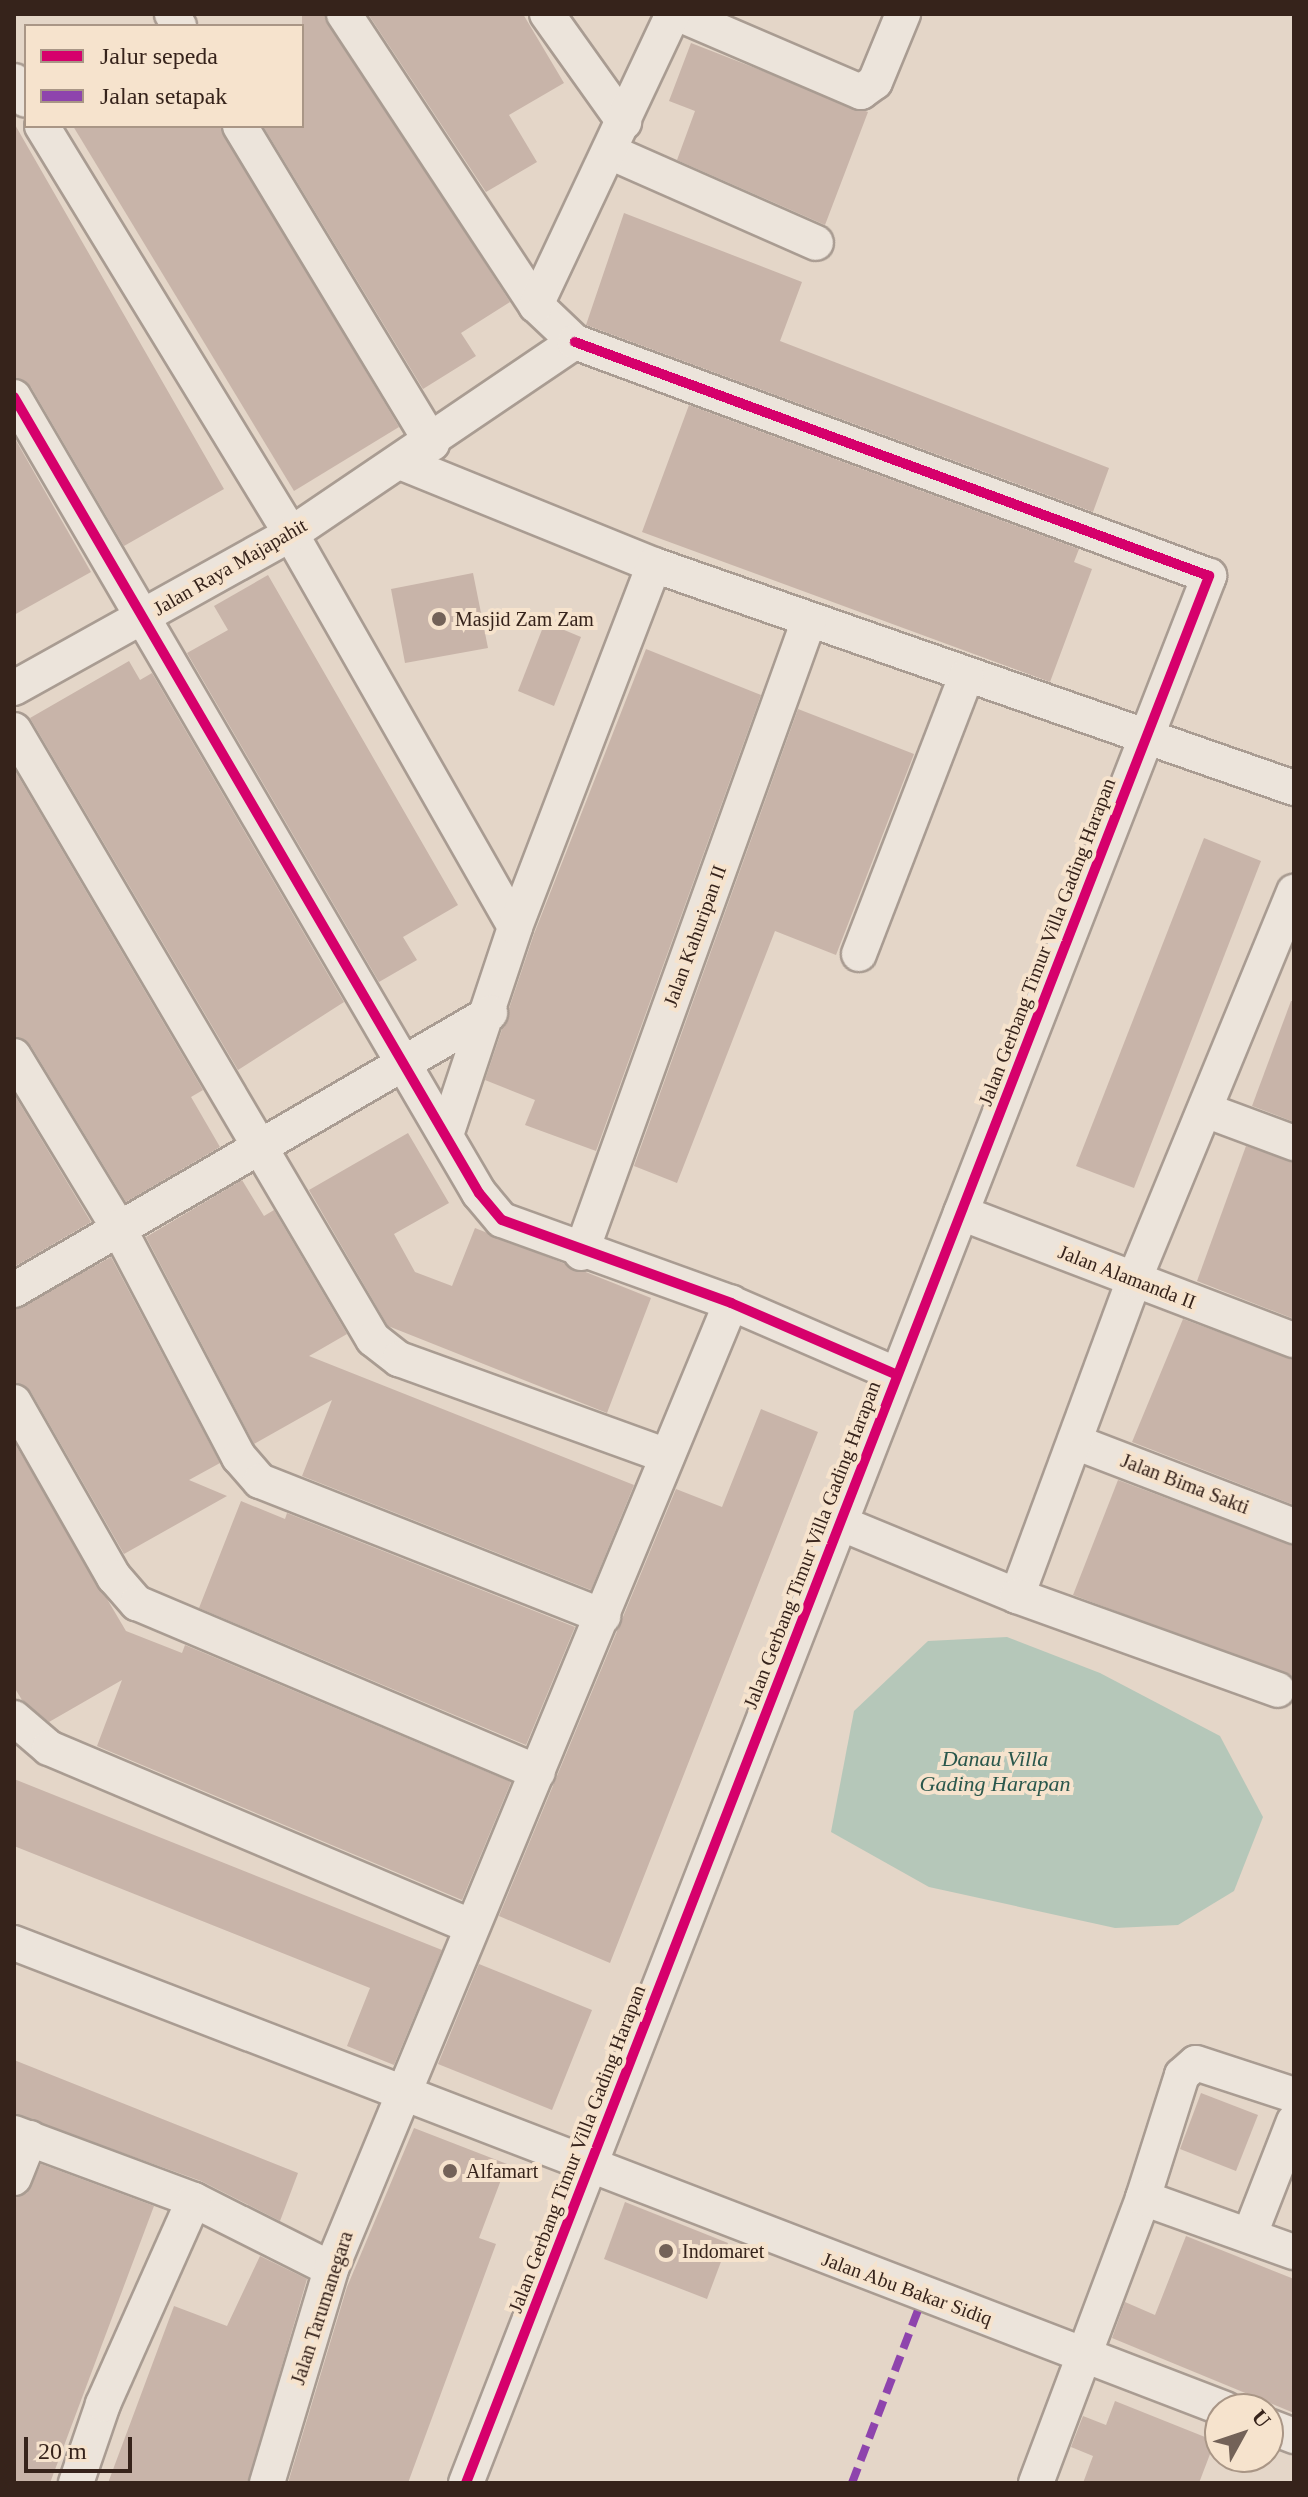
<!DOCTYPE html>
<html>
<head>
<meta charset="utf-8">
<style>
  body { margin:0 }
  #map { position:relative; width:1308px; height:2497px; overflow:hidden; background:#e4d6c8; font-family:"Times New Roman",serif }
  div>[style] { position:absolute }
  .water>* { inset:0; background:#b5c7b9 }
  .building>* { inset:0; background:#c8b4a9 }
  .roads { filter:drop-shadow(2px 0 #a99c92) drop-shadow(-2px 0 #a99c92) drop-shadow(0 2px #a99c92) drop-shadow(0 -2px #a99c92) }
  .street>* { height:34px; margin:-17px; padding:0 17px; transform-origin:17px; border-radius:17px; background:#ece4db }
  .quiet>* { height:8px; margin-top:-4px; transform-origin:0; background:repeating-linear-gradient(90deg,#8e44ad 0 16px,transparent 0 24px) }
  .cycleway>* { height:10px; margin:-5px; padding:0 5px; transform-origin:5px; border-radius:5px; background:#d6006c }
  .dots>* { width:22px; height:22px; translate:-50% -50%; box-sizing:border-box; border:4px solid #f6e3cd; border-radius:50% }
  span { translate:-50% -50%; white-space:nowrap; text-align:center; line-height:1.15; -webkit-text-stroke:8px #f6e3cd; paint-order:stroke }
  .street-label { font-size:20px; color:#36231b }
  .poi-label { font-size:20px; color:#36231b }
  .left { translate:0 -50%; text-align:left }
  .water-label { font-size:22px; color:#2a574c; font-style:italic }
  .frame { position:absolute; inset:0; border:16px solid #36231b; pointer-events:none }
  .legend { position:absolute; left:24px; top:24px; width:280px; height:104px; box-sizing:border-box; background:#f6e3cd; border:2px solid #a99686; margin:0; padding:10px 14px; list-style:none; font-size:24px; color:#36231b }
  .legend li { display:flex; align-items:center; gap:16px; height:40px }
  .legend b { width:40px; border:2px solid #a99686 }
  .north { position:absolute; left:1204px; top:2393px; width:80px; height:80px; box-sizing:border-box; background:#f6e3cd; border:2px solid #a99686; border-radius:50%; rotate:50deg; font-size:22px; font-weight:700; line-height:32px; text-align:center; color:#36231b }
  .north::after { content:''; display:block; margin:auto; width:28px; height:36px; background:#736258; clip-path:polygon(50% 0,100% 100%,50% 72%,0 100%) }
  .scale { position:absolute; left:24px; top:2437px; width:108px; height:36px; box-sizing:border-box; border:4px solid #36231b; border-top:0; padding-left:10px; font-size:24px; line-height:28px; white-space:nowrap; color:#36231b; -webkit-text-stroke:6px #f6e3cd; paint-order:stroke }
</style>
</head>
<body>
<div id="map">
  <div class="water">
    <div style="clip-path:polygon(1007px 1637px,1100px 1673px,1220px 1736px,1263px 1817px,1234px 1891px,1178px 1925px,1115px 1928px,929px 1887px,831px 1832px,854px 1711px,928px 1641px)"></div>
  </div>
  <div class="building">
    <div style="clip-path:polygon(302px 14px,324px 14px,510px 302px,461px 333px,476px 356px,423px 389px,263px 126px,302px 126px)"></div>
    <div style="clip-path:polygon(368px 14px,523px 14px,564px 83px,509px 115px,537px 162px,486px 192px)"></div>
    <div style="clip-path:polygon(691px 43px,868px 112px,825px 225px,677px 160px,695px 111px,669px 101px)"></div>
    <div style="clip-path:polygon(14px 123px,224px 489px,124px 546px,31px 387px,14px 377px)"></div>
    <div style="clip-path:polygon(73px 126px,220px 126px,399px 427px,294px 491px)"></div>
    <div style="clip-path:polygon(624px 213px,802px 282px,780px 341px,1109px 468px,1093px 512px,586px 325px)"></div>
    <div style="clip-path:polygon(689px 405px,1079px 549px,1074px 562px,1092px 569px,1050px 682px,642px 532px)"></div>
    <div style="clip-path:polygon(14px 437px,91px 572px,14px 615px)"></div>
    <div style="clip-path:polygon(473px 573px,488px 648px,405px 663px,391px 589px)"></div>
    <div style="clip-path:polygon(268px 575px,458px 905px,403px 937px,417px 960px,379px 982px,187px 653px,228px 630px,214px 606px)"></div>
    <div style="clip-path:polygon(545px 622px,581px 637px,554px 706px,518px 691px)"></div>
    <div style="clip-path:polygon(646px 649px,761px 695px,596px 1151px,525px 1125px,535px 1100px,485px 1080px,534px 934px)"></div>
    <div style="clip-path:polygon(129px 661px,140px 680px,152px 673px,344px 1002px,238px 1070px,30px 718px)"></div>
    <div style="clip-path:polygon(798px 709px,914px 754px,836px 955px,775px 931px,677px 1183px,634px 1166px)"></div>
    <div style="clip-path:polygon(14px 769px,203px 1090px,191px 1097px,220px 1147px,126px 1202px,31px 1046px,14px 1036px)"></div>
    <div style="clip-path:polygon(1204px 838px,1261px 861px,1134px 1188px,1076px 1166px)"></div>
    <div style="clip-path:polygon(1291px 1001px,1294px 1001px,1294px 1122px,1252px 1106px)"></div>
    <div style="clip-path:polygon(14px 1094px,91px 1222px,14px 1267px)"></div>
    <div style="clip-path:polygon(408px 1133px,449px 1203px,394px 1234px,415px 1272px,452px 1286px,475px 1228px,651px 1298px,607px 1413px,388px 1326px,309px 1190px)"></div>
    <div style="clip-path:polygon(1246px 1146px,1294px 1162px,1294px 1319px,1197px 1281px)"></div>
    <div style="clip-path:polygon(242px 1180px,264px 1216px,274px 1210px,347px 1334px,309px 1356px,634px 1485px,591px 1590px,302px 1476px,332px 1400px,254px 1444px,146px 1237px)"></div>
    <div style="clip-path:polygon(111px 1257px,220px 1463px,189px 1480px,227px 1496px,124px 1554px,31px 1392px,14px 1382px,14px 1310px)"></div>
    <div style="clip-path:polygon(1183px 1319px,1294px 1360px,1294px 1505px,1132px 1442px)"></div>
    <div style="clip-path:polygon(761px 1409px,818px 1432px,610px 1963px,499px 1916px,676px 1489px,722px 1507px)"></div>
    <div style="clip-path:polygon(14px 1442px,126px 1631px,182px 1653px,185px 1645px,511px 1782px,462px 1900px,97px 1746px,122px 1680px,49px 1722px,22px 1700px,14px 1687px)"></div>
    <div style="clip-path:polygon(1118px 1480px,1294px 1546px,1294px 1678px,1073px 1595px)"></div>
    <div style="clip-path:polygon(241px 1501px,285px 1519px,287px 1513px,575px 1627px,526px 1745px,199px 1608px)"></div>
    <div style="clip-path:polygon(14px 1779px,442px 1950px,394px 2065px,347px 2046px,370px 1988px,14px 1846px)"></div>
    <div style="clip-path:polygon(479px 1964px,592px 2010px,552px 2110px,438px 2064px)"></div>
    <div style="clip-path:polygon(14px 2060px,298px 2173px,280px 2221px,201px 2181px,14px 2114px)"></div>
    <div style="clip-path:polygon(1201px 2093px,1258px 2115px,1236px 2171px,1180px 2149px)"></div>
    <div style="clip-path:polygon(414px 2128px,507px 2164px,479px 2238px,496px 2244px,408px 2483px,288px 2483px,347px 2287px)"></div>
    <div style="clip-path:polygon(41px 2164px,154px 2206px,50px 2483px,14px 2483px,14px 2198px,27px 2193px)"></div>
    <div style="clip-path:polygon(625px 2202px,728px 2243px,707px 2299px,604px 2259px)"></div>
    <div style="clip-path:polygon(1186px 2236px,1294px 2279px,1294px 2413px,1112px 2338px,1125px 2302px,1155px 2315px)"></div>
    <div style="clip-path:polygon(260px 2256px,307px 2279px,248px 2483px,108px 2483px,174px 2306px,227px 2326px)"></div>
    <div style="clip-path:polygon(1115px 2401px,1215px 2441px,1199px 2483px,1083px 2483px,1093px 2456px,1071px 2447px,1083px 2416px,1106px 2425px)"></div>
  </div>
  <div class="roads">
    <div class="street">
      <div style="left:172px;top:14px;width:14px;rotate:60deg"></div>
      <div style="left:344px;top:14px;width:349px;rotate:56.6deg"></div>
      <div style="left:547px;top:14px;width:133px;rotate:54.5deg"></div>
      <div style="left:679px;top:14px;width:198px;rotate:23.2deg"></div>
      <div style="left:861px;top:92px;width:17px;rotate:-36deg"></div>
      <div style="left:875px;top:82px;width:74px;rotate:-67.6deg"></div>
      <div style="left:14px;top:81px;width:22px;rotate:58deg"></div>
      <div style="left:42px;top:126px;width:478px;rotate:58.6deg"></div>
      <div style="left:291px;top:534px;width:452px;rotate:60.3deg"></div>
      <div style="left:240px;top:126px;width:371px;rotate:58.8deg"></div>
      <div style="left:610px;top:152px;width:225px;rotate:23.8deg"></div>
      <div style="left:14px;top:397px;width:922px;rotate:59.71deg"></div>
      <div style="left:479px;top:1193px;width:35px;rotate:50deg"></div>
      <div style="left:502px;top:1220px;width:244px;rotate:19.9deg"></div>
      <div style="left:731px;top:1303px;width:181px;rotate:23.4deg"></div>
      <div style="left:400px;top:462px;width:274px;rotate:22.1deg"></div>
      <div style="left:654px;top:565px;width:678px;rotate:19.21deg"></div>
      <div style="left:14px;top:688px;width:317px;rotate:-29.1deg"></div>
      <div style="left:291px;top:534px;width:343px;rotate:-34.1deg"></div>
      <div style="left:575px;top:342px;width:54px;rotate:-136.5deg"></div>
      <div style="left:536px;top:305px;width:322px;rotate:-64.8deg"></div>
      <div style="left:14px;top:730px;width:707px;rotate:59.48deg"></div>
      <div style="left:373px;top:1339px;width:33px;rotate:38deg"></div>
      <div style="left:399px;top:1359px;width:285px;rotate:19.9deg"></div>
      <div style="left:859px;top:954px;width:298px;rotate:-68.9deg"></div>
      <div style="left:14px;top:1056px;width:200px;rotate:58.7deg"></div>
      <div style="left:118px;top:1227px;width:260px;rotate:62.3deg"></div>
      <div style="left:239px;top:1457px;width:32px;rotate:49deg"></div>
      <div style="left:260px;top:1481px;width:369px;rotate:21.5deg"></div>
      <div style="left:1208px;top:1111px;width:92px;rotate:20.4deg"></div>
      <div style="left:446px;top:1135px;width:219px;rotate:-71.6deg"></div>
      <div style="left:515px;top:927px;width:388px;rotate:-69deg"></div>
      <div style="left:961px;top:1213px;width:356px;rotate:20.9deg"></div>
      <div style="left:581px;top:1253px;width:673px;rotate:-70.19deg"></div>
      <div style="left:14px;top:1290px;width:551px;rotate:-30.2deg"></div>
      <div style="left:14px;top:1402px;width:202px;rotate:60.3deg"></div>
      <div style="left:114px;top:1577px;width:35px;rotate:49deg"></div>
      <div style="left:137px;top:1603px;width:435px;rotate:22.9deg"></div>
      <div style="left:1075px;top:1442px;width:235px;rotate:21deg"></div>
      <div style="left:840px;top:1523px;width:191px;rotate:22.4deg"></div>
      <div style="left:1017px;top:1596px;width:337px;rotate:-69.7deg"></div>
      <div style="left:1134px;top:1280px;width:420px;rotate:-67.6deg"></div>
      <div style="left:1017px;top:1596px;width:277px;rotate:19.8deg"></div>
      <div style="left:14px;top:1718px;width:46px;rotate:40.6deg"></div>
      <div style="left:49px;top:1748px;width:458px;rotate:22.9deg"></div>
      <div style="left:14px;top:1943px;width:1298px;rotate:21.05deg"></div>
      <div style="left:14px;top:2133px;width:192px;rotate:20.4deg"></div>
      <div style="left:194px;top:2200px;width:153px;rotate:26.7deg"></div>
      <div style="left:14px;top:2178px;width:43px;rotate:-68.2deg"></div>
      <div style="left:1143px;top:2198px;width:129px;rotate:-72.4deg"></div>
      <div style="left:1182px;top:2075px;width:18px;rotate:-41deg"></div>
      <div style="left:1196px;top:2063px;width:103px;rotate:18.1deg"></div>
      <div style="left:1250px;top:2234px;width:121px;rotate:-68.7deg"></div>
      <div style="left:1268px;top:2426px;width:28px;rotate:21deg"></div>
      <div style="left:76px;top:2483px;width:83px;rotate:-71.1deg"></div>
      <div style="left:103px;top:2404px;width:223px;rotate:-66deg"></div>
      <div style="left:267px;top:2483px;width:223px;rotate:-73.3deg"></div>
      <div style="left:331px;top:2269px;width:1046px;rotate:-67.51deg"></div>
      <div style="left:466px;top:2483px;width:2047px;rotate:-68.71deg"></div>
      <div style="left:1209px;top:576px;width:676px;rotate:-159.74deg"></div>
      <div style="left:1036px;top:2483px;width:304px;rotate:-69.4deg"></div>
      <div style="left:1143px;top:2198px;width:160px;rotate:19.7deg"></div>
    </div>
  </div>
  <div class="quiet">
    <div style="left:852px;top:2483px;width:199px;rotate:-69.1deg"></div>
  </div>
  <div class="cycleway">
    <div style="left:14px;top:397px;width:922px;rotate:59.71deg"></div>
    <div style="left:479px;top:1193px;width:35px;rotate:50deg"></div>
    <div style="left:502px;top:1220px;width:244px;rotate:19.9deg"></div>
    <div style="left:731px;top:1303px;width:181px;rotate:23.4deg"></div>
    <div style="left:466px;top:2483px;width:2047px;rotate:-68.71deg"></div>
    <div style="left:1209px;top:576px;width:676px;rotate:-159.74deg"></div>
  </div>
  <div class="dots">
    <div style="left:439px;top:619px;background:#736258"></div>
    <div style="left:450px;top:2171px;background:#736258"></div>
    <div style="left:666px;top:2251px;background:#736258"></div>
  </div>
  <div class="street-label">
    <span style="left:230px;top:567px;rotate:-30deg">Jalan Raya Majapahit</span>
    <span style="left:695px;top:936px;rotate:-70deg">Jalan Kahuripan II</span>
    <span style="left:1047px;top:942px;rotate:-69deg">Jalan Gerbang Timur Villa Gading Harapan</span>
    <span style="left:1127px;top:1277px;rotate:21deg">Jalan Alamanda II</span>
    <span style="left:1185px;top:1484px;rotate:21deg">Jalan Bima Sakti</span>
    <span style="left:812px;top:1545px;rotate:-69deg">Jalan Gerbang Timur Villa Gading Harapan</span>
    <span style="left:577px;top:2149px;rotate:-69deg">Jalan Gerbang Timur Villa Gading Harapan</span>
    <span style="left:907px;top:2289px;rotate:20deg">Jalan Abu Bakar Sidiq</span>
    <span style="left:322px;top:2308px;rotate:-72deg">Jalan Tarumanegara</span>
  </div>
  <div class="poi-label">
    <span class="left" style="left:455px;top:619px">Masjid Zam Zam</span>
    <span class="left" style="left:466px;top:2171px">Alfamart</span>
    <span class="left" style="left:682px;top:2251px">Indomaret</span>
  </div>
  <div class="water-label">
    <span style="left:995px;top:1771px">Danau Villa<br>Gading Harapan</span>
  </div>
  <div class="frame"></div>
  <ul class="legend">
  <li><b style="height:10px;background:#d6006c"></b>Jalur sepeda</li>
  <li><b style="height:10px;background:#8e44ad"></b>Jalan setapak</li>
  </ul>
  <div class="north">U</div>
  <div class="scale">20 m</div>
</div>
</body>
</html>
